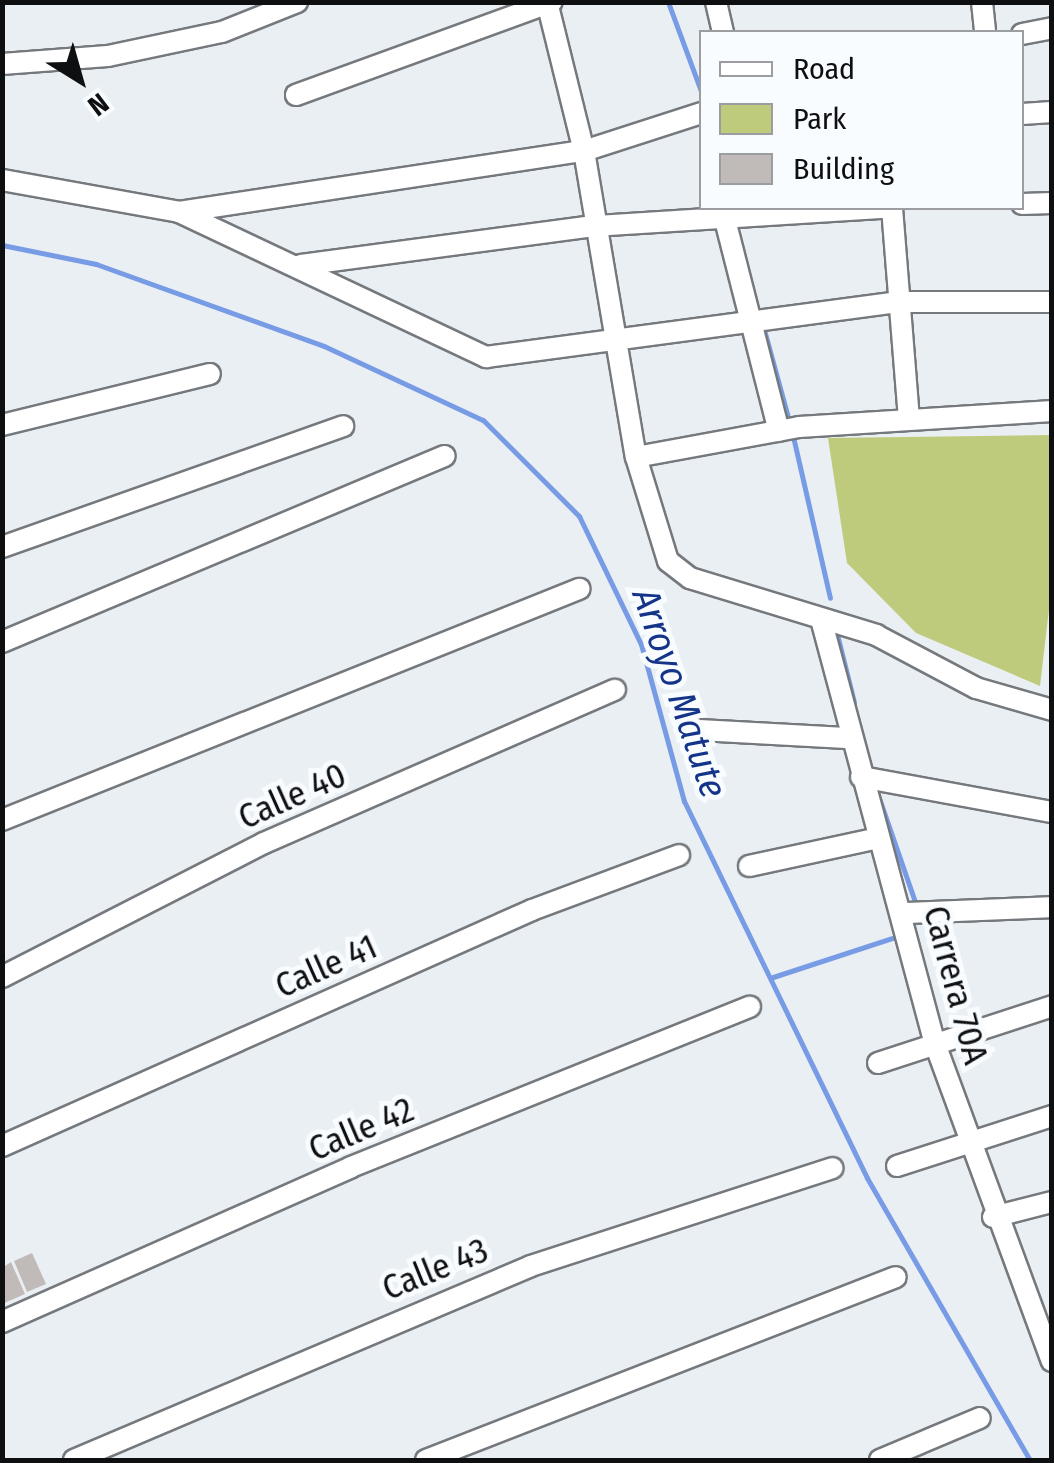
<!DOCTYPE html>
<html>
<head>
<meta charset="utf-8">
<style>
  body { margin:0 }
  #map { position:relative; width:1054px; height:1463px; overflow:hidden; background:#eaeff4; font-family:"Fira Sans Condensed",sans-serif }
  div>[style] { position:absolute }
  .green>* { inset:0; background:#bfcb7c }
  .stream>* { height:5px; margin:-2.5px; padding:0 2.5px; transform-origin:2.5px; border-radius:2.5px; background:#789be5 }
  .building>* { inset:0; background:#c0bab8 }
  .roads { filter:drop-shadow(2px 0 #75797d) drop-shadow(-2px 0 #75797d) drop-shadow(0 2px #75797d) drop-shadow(0 -2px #75797d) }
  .minor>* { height:20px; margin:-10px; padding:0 10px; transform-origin:10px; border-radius:10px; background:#fff }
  span { translate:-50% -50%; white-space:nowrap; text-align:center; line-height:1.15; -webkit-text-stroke:10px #f9fcff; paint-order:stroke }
  .street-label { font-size:35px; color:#0e0f11 }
  .water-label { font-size:38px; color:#143489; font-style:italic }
  .frame { position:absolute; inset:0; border:5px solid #0e0f11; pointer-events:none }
  .legend { position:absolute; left:699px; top:30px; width:325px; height:180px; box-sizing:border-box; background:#f9fcff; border:2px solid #9b9da0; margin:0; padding:12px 18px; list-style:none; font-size:30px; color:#0e0f11 }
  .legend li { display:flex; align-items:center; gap:20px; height:50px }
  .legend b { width:50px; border:2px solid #9b9da0 }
  .north { position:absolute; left:30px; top:30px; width:100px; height:100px; -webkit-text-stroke:8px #f9fcff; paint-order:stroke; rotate:143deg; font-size:28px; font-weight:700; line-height:40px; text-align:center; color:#0e0f11 }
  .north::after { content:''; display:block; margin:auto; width:35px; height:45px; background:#0e0f11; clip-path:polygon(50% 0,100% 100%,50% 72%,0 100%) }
</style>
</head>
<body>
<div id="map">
  <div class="green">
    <div style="clip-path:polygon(1051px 435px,1052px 584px,1040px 686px,916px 633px,847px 563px,828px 438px)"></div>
  </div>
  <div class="stream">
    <div style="left:668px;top:2px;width:98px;rotate:69.7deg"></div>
    <div style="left:2px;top:245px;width:96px;rotate:11.4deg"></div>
    <div style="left:96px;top:264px;width:242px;rotate:19.8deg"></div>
    <div style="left:324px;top:346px;width:175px;rotate:25deg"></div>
    <div style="left:483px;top:420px;width:136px;rotate:45deg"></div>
    <div style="left:579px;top:516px;width:142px;rotate:64.2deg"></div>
    <div style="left:641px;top:644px;width:163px;rotate:74.7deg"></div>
    <div style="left:684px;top:801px;width:419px;rotate:64.1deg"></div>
    <div style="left:867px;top:1178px;width:326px;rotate:60deg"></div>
    <div style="left:763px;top:326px;width:98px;rotate:74.7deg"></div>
    <div style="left:792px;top:432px;width:170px;rotate:77.1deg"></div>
    <div style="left:836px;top:630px;width:74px;rotate:76deg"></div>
    <div style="left:878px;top:795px;width:113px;rotate:70.9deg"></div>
    <div style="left:773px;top:977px;width:125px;rotate:-18.1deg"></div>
  </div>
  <div class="building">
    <div style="clip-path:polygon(32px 1253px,46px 1284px,27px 1292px,14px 1261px)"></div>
    <div style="clip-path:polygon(11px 1262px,25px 1294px,2px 1304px,2px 1268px)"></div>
  </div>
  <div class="roads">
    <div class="minor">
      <div style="left:547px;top:2px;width:154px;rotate:76.1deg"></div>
      <div style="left:584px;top:151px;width:310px;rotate:80.4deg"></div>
      <div style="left:636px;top:457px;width:109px;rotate:72.9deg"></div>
      <div style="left:668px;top:561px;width:28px;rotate:38deg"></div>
      <div style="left:690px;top:578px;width:195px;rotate:17deg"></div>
      <div style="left:876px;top:635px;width:113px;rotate:27.9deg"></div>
      <div style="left:976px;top:688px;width:79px;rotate:16.1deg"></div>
      <div style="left:716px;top:2px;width:31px;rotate:77deg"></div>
      <div style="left:982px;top:2px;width:30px;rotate:84deg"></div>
      <div style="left:1022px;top:34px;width:31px;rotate:-11deg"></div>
      <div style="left:2px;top:64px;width:106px;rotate:-4.3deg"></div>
      <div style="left:108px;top:56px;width:116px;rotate:-11.9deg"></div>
      <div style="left:222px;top:32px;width:81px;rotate:-21.8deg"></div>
      <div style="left:296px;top:95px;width:272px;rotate:-20deg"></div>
      <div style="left:1022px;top:114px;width:30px;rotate:-4deg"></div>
      <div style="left:2px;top:180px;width:180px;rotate:10.2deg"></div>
      <div style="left:179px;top:212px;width:340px;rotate:25.3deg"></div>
      <div style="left:486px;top:357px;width:415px;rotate:-7.6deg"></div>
      <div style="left:897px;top:302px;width:155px"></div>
      <div style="left:1022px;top:204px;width:30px;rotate:-2deg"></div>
      <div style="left:722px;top:208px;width:230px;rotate:75.7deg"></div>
      <div style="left:892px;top:208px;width:212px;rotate:85.4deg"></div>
      <div style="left:179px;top:212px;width:410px;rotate:-8.6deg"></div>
      <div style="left:584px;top:151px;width:124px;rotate:-17.9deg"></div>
      <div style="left:301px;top:265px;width:297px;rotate:-7.6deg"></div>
      <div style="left:595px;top:226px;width:288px;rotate:-3.6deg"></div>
      <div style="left:2px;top:425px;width:214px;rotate:-13.8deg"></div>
      <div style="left:636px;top:457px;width:166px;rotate:-10.4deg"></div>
      <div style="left:799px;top:427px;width:254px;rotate:-3.6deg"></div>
      <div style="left:2px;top:547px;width:362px;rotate:-19.5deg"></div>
      <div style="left:821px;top:619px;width:437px;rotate:75deg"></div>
      <div style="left:934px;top:1041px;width:341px;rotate:69.8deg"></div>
      <div style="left:2px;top:642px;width:480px;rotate:-22.8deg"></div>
      <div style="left:700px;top:730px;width:150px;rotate:3.1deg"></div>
      <div style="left:861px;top:777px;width:194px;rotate:10.4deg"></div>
      <div style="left:2px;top:820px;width:622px;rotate:-21.82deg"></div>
      <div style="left:749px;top:866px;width:132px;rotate:-12.2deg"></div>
      <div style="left:904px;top:913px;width:148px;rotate:-2.3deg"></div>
      <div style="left:2px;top:977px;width:294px;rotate:-27.1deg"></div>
      <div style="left:264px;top:843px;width:383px;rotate:-23.6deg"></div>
      <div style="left:878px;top:1063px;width:183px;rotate:-18.1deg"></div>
      <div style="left:2px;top:1146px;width:580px;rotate:-24deg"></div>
      <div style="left:532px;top:910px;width:157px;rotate:-20.5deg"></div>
      <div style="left:897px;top:1166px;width:163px;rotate:-17.9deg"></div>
      <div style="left:993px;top:1217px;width:61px;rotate:-14.3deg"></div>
      <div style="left:2px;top:1322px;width:382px;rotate:-23.9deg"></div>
      <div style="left:351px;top:1167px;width:430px;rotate:-21.9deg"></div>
      <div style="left:74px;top:1460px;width:496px;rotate:-23deg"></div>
      <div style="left:531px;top:1266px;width:317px;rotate:-18deg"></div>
      <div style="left:426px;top:1460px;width:504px;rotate:-21.27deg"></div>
      <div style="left:880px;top:1460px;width:108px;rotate:-22.8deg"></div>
    </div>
  </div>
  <div class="street-label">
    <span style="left:292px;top:796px;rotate:-24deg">Calle 40</span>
    <span style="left:326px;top:966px;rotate:-24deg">Calle 41</span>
    <span style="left:956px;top:985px;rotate:75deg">Carrera 70A</span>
    <span style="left:361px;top:1129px;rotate:-23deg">Calle 42</span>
    <span style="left:435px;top:1269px;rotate:-22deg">Calle 43</span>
  </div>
  <div class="water-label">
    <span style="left:679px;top:693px;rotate:71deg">Arroyo Matute</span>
  </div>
  <div class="frame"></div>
  <ul class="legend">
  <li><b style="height:12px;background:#fff"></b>Road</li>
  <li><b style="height:28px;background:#bfcb7c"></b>Park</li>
  <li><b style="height:28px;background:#c0bab8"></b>Building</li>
  </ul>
  <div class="north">N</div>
</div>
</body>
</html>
